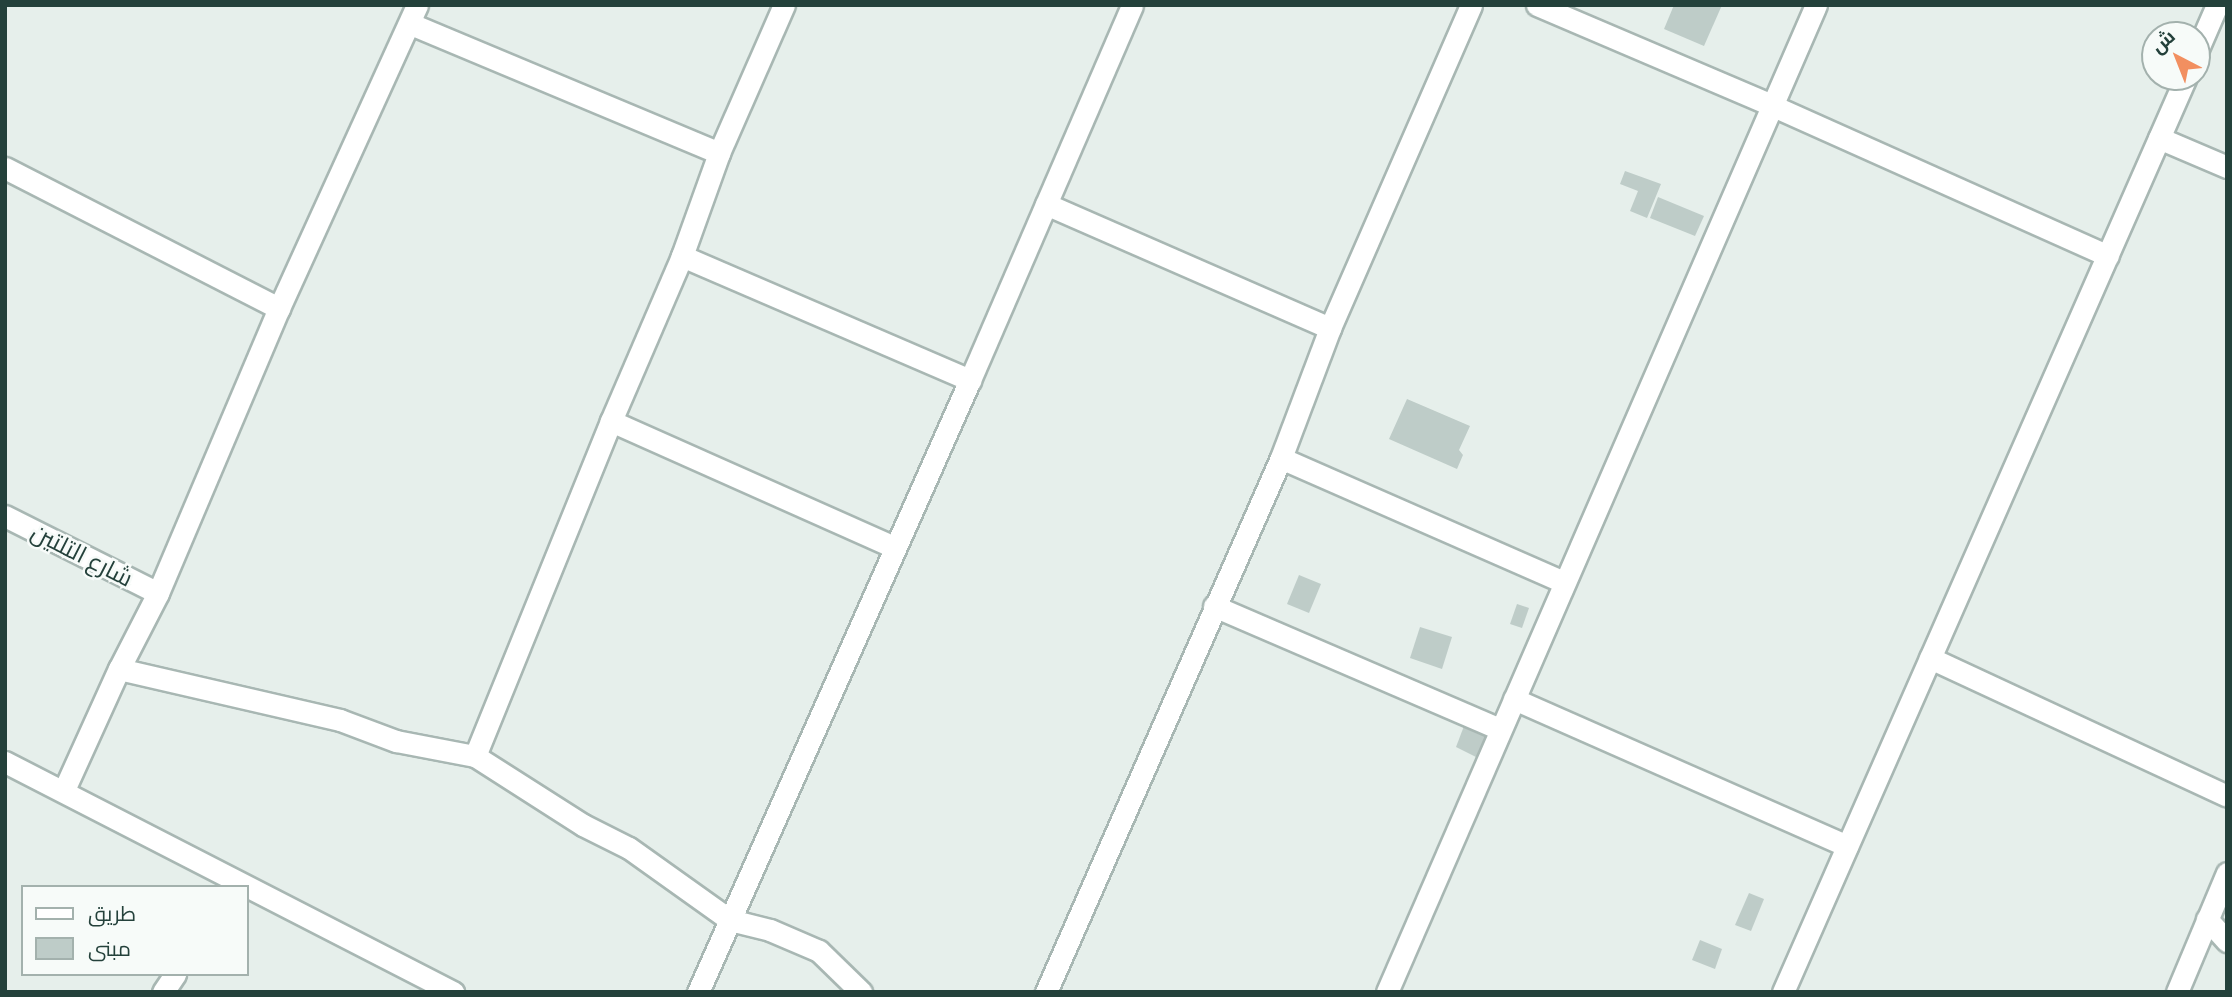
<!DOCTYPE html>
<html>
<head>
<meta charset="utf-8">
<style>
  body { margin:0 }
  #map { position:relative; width:2232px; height:997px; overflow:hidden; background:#e6efeb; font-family:Cabin,Cairo,sans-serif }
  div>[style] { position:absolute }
  .building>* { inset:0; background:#beccc8 }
  .roads { filter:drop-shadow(2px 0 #a8b7b3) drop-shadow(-2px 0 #a8b7b3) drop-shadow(0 2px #a8b7b3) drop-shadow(0 -2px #a8b7b3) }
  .minor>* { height:21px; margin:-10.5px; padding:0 10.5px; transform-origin:10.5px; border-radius:10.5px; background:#fff }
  span { translate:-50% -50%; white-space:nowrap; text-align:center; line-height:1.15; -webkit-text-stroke:5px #f7fbf9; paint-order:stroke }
  .street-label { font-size:24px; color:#24413b }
  .frame { position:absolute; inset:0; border:7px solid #24413b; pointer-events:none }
  .legend { position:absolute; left:21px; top:885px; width:228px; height:91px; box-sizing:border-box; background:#f7fbf9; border:2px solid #a3b1ad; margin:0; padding:9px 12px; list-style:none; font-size:21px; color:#24413b }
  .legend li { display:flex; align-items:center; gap:14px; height:35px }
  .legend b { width:35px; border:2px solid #a3b1ad }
  .north { position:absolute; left:2141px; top:21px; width:70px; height:70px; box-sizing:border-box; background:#f7fbf9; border:2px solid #a3b1ad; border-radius:50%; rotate:318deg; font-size:19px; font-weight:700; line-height:28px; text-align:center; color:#24413b }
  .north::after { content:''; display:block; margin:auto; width:24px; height:32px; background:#f28f60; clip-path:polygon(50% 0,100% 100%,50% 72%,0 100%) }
</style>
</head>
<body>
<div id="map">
  <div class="building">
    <div style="clip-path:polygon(1674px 5px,1722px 5px,1704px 46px,1664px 29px)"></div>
    <div style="clip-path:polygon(1625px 171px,1661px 184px,1647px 218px,1630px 211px,1638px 191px,1620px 184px)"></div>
    <div style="clip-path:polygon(1658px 197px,1704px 216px,1695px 236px,1650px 218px)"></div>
    <div style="clip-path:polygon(1407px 399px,1470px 426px,1459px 450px,1463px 455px,1457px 469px,1389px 439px)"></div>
    <div style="clip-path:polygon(1299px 575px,1321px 584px,1309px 613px,1287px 604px)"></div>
    <div style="clip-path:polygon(1517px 604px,1529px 608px,1522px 628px,1510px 624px)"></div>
    <div style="clip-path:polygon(1420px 627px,1452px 637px,1442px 669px,1410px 658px)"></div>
    <div style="clip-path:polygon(1464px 726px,1488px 736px,1478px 758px,1456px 747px)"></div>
    <div style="clip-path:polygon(1749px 893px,1764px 899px,1751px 931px,1735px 925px)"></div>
    <div style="clip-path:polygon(1700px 940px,1722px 949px,1715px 969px,1692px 960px)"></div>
  </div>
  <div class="roads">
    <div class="minor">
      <div style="left:1537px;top:5px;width:254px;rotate:23.1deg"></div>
      <div style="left:1771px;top:105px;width:369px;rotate:24.1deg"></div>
      <div style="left:411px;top:24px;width:334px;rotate:22.7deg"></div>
      <div style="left:2197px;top:51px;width:50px;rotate:-66.5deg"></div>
      <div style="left:2159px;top:138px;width:74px;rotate:23.1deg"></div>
      <div style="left:5px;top:168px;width:308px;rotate:27.1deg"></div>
      <div style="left:1046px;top:204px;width:310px;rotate:23.6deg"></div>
      <div style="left:682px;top:256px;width:314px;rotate:23.3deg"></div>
      <div style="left:611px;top:421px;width:310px;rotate:24deg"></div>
      <div style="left:1281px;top:458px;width:309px;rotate:23.7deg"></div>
      <div style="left:5px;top:516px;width:171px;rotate:26.7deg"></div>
      <div style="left:1214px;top:606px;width:311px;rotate:23.3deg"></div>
      <div style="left:1930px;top:658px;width:327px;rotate:24.9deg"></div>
      <div style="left:119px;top:669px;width:227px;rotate:13deg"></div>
      <div style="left:340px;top:720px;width:60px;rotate:20.6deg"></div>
      <div style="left:396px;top:741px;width:80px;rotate:10.8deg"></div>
      <div style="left:475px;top:756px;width:128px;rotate:32.6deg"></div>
      <div style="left:583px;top:825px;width:51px;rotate:26.6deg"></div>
      <div style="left:629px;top:848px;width:124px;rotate:35.5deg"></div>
      <div style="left:730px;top:920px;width:41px;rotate:14deg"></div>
      <div style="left:770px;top:930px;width:53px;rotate:23.2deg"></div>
      <div style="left:819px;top:951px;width:59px;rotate:44.3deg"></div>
      <div style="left:1514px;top:699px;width:364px;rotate:23.8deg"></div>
      <div style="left:475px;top:756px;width:362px;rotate:-67.9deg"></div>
      <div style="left:611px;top:421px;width:180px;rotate:-66.7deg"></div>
      <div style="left:682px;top:256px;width:109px;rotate:-70.2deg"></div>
      <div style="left:719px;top:153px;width:162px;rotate:-66.3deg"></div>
      <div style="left:5px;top:762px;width:504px;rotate:27.18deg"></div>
      <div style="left:64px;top:790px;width:133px;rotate:-65.6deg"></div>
      <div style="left:119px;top:669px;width:85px;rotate:-62.8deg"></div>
      <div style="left:158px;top:593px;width:310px;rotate:-67deg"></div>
      <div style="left:279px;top:308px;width:333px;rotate:-65.5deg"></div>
      <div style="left:2207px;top:919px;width:30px;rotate:48deg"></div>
      <div style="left:163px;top:992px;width:22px;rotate:-56deg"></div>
      <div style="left:698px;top:992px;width:670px;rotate:-66.04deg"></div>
      <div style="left:970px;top:380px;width:408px;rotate:-66.6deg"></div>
      <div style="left:1046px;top:992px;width:583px;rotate:-66.25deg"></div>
      <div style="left:1281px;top:458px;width:139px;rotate:-69.3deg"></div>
      <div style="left:1330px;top:328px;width:352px;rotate:-66.4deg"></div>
      <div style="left:1387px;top:992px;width:1076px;rotate:-66.51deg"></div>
      <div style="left:1783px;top:992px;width:1000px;rotate:-66.23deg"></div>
      <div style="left:2177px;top:992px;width:129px;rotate:-67.2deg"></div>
    </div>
  </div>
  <div class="street-label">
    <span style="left:82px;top:555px;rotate:27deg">شارع التلتين</span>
  </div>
  <div class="frame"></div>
  <ul class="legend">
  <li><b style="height:9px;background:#fff"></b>طريق</li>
  <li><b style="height:19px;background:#beccc8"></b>مبنى</li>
  </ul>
  <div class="north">ش</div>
</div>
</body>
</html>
